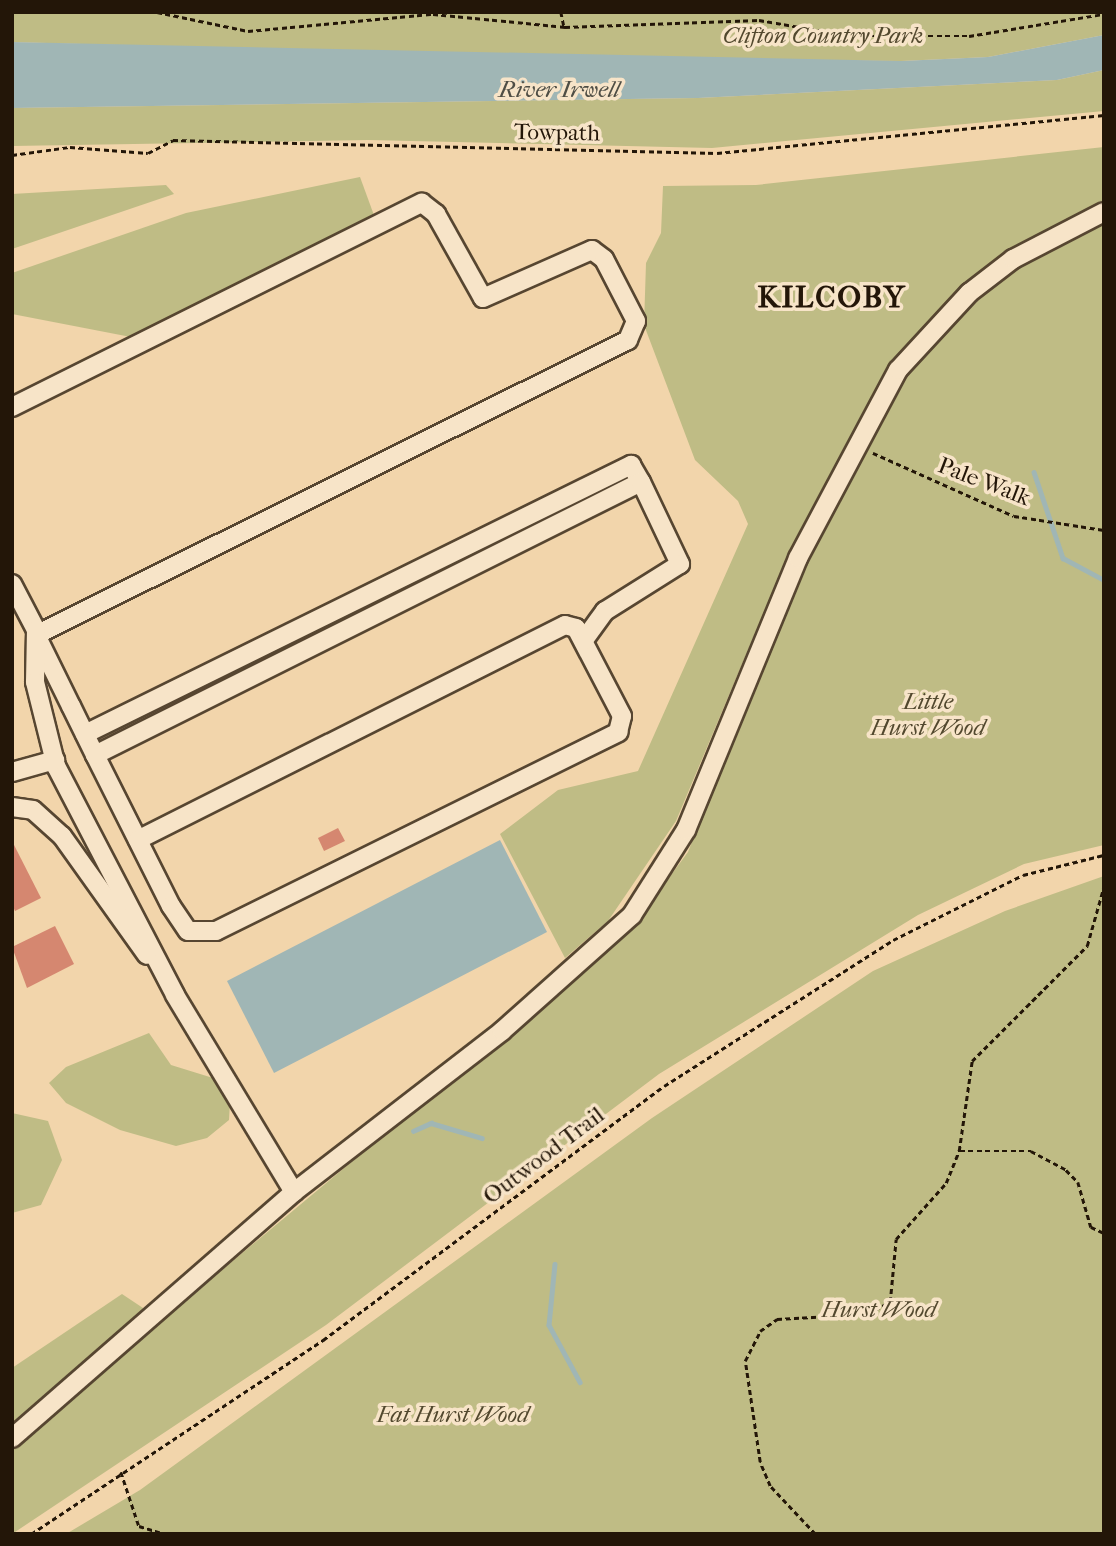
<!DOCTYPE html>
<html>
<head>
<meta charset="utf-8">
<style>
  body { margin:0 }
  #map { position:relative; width:1116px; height:1546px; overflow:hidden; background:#f2d5ab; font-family:"IM FELL French Canon",serif }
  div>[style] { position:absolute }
  .green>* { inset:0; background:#bfbc85 }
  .water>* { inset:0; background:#a0b6b5 }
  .stream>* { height:4.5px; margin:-2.25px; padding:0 2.25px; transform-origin:2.25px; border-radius:2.25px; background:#a0b6b5 }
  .building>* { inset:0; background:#d58770 }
  .path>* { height:2.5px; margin-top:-1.25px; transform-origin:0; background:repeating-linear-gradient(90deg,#231608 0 5px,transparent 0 8.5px) }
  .roads { filter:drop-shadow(2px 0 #574631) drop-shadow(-2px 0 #574631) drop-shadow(0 2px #574631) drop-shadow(0 -2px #574631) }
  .minor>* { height:18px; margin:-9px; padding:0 9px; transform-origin:9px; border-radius:9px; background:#f7e4c8 }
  span { translate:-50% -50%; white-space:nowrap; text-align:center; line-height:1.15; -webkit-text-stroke:7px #f7e4c8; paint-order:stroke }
  .park-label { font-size:23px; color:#52482e; font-style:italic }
  .street-label { font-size:23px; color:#231608 }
  .water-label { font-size:24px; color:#4f4e45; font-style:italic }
  .district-label { font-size:30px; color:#231608; font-weight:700; letter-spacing:2px }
  .frame { position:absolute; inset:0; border:14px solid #231608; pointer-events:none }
</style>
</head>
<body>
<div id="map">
  <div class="green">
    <div style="clip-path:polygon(12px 12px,1104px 12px,1104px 35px,988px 57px,901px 61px,607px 59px,12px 42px)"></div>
    <div style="clip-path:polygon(1104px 70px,1104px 111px,712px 148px,368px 140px,12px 146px,12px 108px,698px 98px,1057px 80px)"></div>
    <div style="clip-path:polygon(1104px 147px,1104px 204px,967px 287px,890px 367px,790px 550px,676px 821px,608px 921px,565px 958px,500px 834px,558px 790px,638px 771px,748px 524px,738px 501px,695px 460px,644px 325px,646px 263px,661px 233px,663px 186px,756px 185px)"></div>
    <div style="clip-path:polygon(360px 177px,375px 218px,136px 338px,12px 314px,12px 273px,186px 213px)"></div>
    <div style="clip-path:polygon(166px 185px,174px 194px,12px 249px,12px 194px)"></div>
    <div style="clip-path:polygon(1104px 222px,1104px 845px,1024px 864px,918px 915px,659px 1074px,326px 1325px,12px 1534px,12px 1445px,632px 928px,688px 852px,787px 597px,903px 375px,1014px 265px)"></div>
    <div style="clip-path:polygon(1104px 876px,1104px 1534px,66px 1534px,140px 1490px,652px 1118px,873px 971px,1005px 911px)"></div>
    <div style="clip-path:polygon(149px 1033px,171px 1065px,213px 1078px,230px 1102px,229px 1120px,207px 1138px,176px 1146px,120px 1130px,66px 1103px,49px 1083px,66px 1067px)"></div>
    <div style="clip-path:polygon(12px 1113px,48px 1121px,62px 1160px,41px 1205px,12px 1213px)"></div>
    <div style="clip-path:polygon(122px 1294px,149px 1312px,12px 1428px,12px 1368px)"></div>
  </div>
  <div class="water">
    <div style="clip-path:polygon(1104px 35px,1104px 70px,1057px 80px,698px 98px,12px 108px,12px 42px,901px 61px,988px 57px)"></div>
    <div style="clip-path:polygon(500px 840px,547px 932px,274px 1073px,227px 981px)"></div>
  </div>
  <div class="stream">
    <div style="left:1034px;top:472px;width:91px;rotate:71.4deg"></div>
    <div style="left:1063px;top:558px;width:47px;rotate:28.2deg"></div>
    <div style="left:413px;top:1131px;width:20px;rotate:-24deg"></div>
    <div style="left:431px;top:1123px;width:53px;rotate:16.4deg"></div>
    <div style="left:555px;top:1264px;width:61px;rotate:95.6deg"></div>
    <div style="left:549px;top:1325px;width:65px;rotate:61.5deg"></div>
  </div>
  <div class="building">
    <div style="clip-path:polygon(338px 828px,345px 841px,324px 851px,318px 838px)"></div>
    <div style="clip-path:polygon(12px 841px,41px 898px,15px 911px,12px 904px)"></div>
    <div style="clip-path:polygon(55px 926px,74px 964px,27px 988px,12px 947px)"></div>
  </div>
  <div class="path">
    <div style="left:157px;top:12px;width:93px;rotate:11.8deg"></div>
    <div style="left:248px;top:31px;width:186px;rotate:-5.3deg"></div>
    <div style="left:433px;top:14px;width:133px;rotate:5.6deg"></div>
    <div style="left:565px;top:27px;width:194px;rotate:-2.1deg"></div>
    <div style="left:759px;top:20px;width:94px;rotate:9.8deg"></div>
    <div style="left:852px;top:36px;width:117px"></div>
    <div style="left:969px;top:36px;width:137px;rotate:-9.3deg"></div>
    <div style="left:561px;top:12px;width:14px;rotate:78deg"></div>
    <div style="left:12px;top:155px;width:59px;rotate:-7.9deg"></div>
    <div style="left:70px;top:147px;width:78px;rotate:4.4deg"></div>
    <div style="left:148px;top:153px;width:28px;rotate:-27deg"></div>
    <div style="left:173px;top:140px;width:544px;rotate:1.37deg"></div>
    <div style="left:717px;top:153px;width:389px;rotate:-5.6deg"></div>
    <div style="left:873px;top:453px;width:154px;rotate:24.1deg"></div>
    <div style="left:1014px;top:516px;width:91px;rotate:8.8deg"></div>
    <div style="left:960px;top:1151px;width:71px"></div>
    <div style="left:1031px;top:1151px;width:40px;rotate:28deg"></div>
    <div style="left:1066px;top:1170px;width:17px;rotate:45deg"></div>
    <div style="left:1078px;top:1182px;width:47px;rotate:73.9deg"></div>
    <div style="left:1091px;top:1227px;width:14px;rotate:25deg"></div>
    <div style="left:121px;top:1472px;width:57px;rotate:71.6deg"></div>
    <div style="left:139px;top:1526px;width:27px;rotate:17deg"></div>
    <div style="left:31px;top:1534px;width:351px;rotate:-33.6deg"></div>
    <div style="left:323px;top:1340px;width:425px;rotate:-36.7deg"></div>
    <div style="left:664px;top:1086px;width:272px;rotate:-32.5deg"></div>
    <div style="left:893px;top:940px;width:145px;rotate:-26.6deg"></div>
    <div style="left:1023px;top:875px;width:83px;rotate:-13.9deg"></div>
    <div style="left:815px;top:1534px;width:66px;rotate:-133.2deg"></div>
    <div style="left:770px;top:1486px;width:26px;rotate:-113deg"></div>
    <div style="left:760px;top:1462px;width:102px;rotate:-98.4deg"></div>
    <div style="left:745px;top:1361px;width:34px;rotate:-63deg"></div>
    <div style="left:760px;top:1331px;width:21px;rotate:-35deg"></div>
    <div style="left:777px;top:1319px;width:90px;rotate:-3.2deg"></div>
    <div style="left:867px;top:1314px;width:26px;rotate:-28deg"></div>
    <div style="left:890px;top:1302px;width:63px;rotate:-84.6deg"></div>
    <div style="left:896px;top:1239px;width:75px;rotate:-48.2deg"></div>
    <div style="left:946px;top:1183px;width:35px;rotate:-68deg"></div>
    <div style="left:959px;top:1151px;width:91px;rotate:-81.8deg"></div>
    <div style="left:972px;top:1061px;width:163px;rotate:-45deg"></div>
    <div style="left:1087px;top:946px;width:62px;rotate:-74.2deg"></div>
  </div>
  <div class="roads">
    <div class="minor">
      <div style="left:12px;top:407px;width:458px;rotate:-26.5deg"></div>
      <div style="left:422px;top:203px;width:18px;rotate:38deg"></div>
      <div style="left:436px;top:214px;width:96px;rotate:60.8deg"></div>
      <div style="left:483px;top:298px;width:119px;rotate:-23.8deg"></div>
      <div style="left:592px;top:250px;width:15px;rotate:37deg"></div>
      <div style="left:604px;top:259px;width:70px;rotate:62.7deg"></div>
      <div style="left:636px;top:321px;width:21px;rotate:113deg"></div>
      <div style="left:628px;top:340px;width:661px;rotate:153.51deg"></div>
      <div style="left:36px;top:635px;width:79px;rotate:63.8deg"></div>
      <div style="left:71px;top:706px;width:55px;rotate:63.9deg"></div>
      <div style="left:95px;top:755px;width:169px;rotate:63.3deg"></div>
      <div style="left:171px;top:906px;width:30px;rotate:56deg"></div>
      <div style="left:188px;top:931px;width:28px"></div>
      <div style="left:216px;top:931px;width:449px;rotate:-26.3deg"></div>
      <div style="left:618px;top:732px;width:16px;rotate:-76deg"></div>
      <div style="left:622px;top:716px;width:99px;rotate:-117.6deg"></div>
      <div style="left:576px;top:628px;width:11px;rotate:-165deg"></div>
      <div style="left:565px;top:625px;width:478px;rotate:153.3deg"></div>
      <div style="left:12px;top:584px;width:52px;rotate:62.4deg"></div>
      <div style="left:36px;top:630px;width:52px;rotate:91.1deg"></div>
      <div style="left:35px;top:682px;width:87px;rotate:76deg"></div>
      <div style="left:56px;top:766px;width:258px;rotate:62.5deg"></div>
      <div style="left:175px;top:995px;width:230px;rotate:58.9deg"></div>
      <div style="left:85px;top:734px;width:609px;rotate:-26.23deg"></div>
      <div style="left:631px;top:465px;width:20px;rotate:60deg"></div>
      <div style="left:95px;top:755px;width:610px;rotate:-26.57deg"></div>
      <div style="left:641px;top:482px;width:91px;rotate:64.6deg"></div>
      <div style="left:680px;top:564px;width:89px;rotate:147.9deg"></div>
      <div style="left:605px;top:611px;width:37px;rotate:126deg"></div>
      <div style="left:12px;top:772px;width:45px;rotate:-15.6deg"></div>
      <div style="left:12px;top:807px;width:21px;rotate:8deg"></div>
      <div style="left:33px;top:810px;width:39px;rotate:42deg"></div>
      <div style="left:62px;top:836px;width:146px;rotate:54.5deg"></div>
      <div style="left:12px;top:1438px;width:374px;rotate:-41.1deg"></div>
      <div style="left:294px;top:1192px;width:263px;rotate:-37.7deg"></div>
      <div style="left:502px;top:1031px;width:174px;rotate:-41.7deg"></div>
      <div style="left:632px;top:915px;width:101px;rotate:-57.6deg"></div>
      <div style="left:686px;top:830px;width:294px;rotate:-67.6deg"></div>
      <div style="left:798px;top:558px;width:213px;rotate:-62deg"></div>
      <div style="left:898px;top:370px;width:105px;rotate:-47.3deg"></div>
      <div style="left:969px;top:293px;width:56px;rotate:-37.7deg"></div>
      <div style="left:1013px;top:259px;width:102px;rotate:-27.3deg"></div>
    </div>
  </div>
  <div class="park-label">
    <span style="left:823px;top:36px">Clifton Country Park</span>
    <span style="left:928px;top:715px">Little<br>Hurst Wood</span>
    <span style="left:879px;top:1310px">Hurst Wood</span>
    <span style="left:453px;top:1415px">Fat Hurst Wood</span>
  </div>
  <div class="street-label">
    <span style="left:557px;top:133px;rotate:1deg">Towpath</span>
    <span style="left:984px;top:482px;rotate:21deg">Pale Walk</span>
    <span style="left:544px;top:1156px;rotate:-37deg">Outwood Trail</span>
  </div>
  <div class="water-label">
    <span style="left:559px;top:90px">River Irwell</span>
  </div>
  <div class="district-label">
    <span style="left:832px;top:298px">KILCOBY</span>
  </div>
  <div class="frame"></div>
</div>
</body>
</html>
